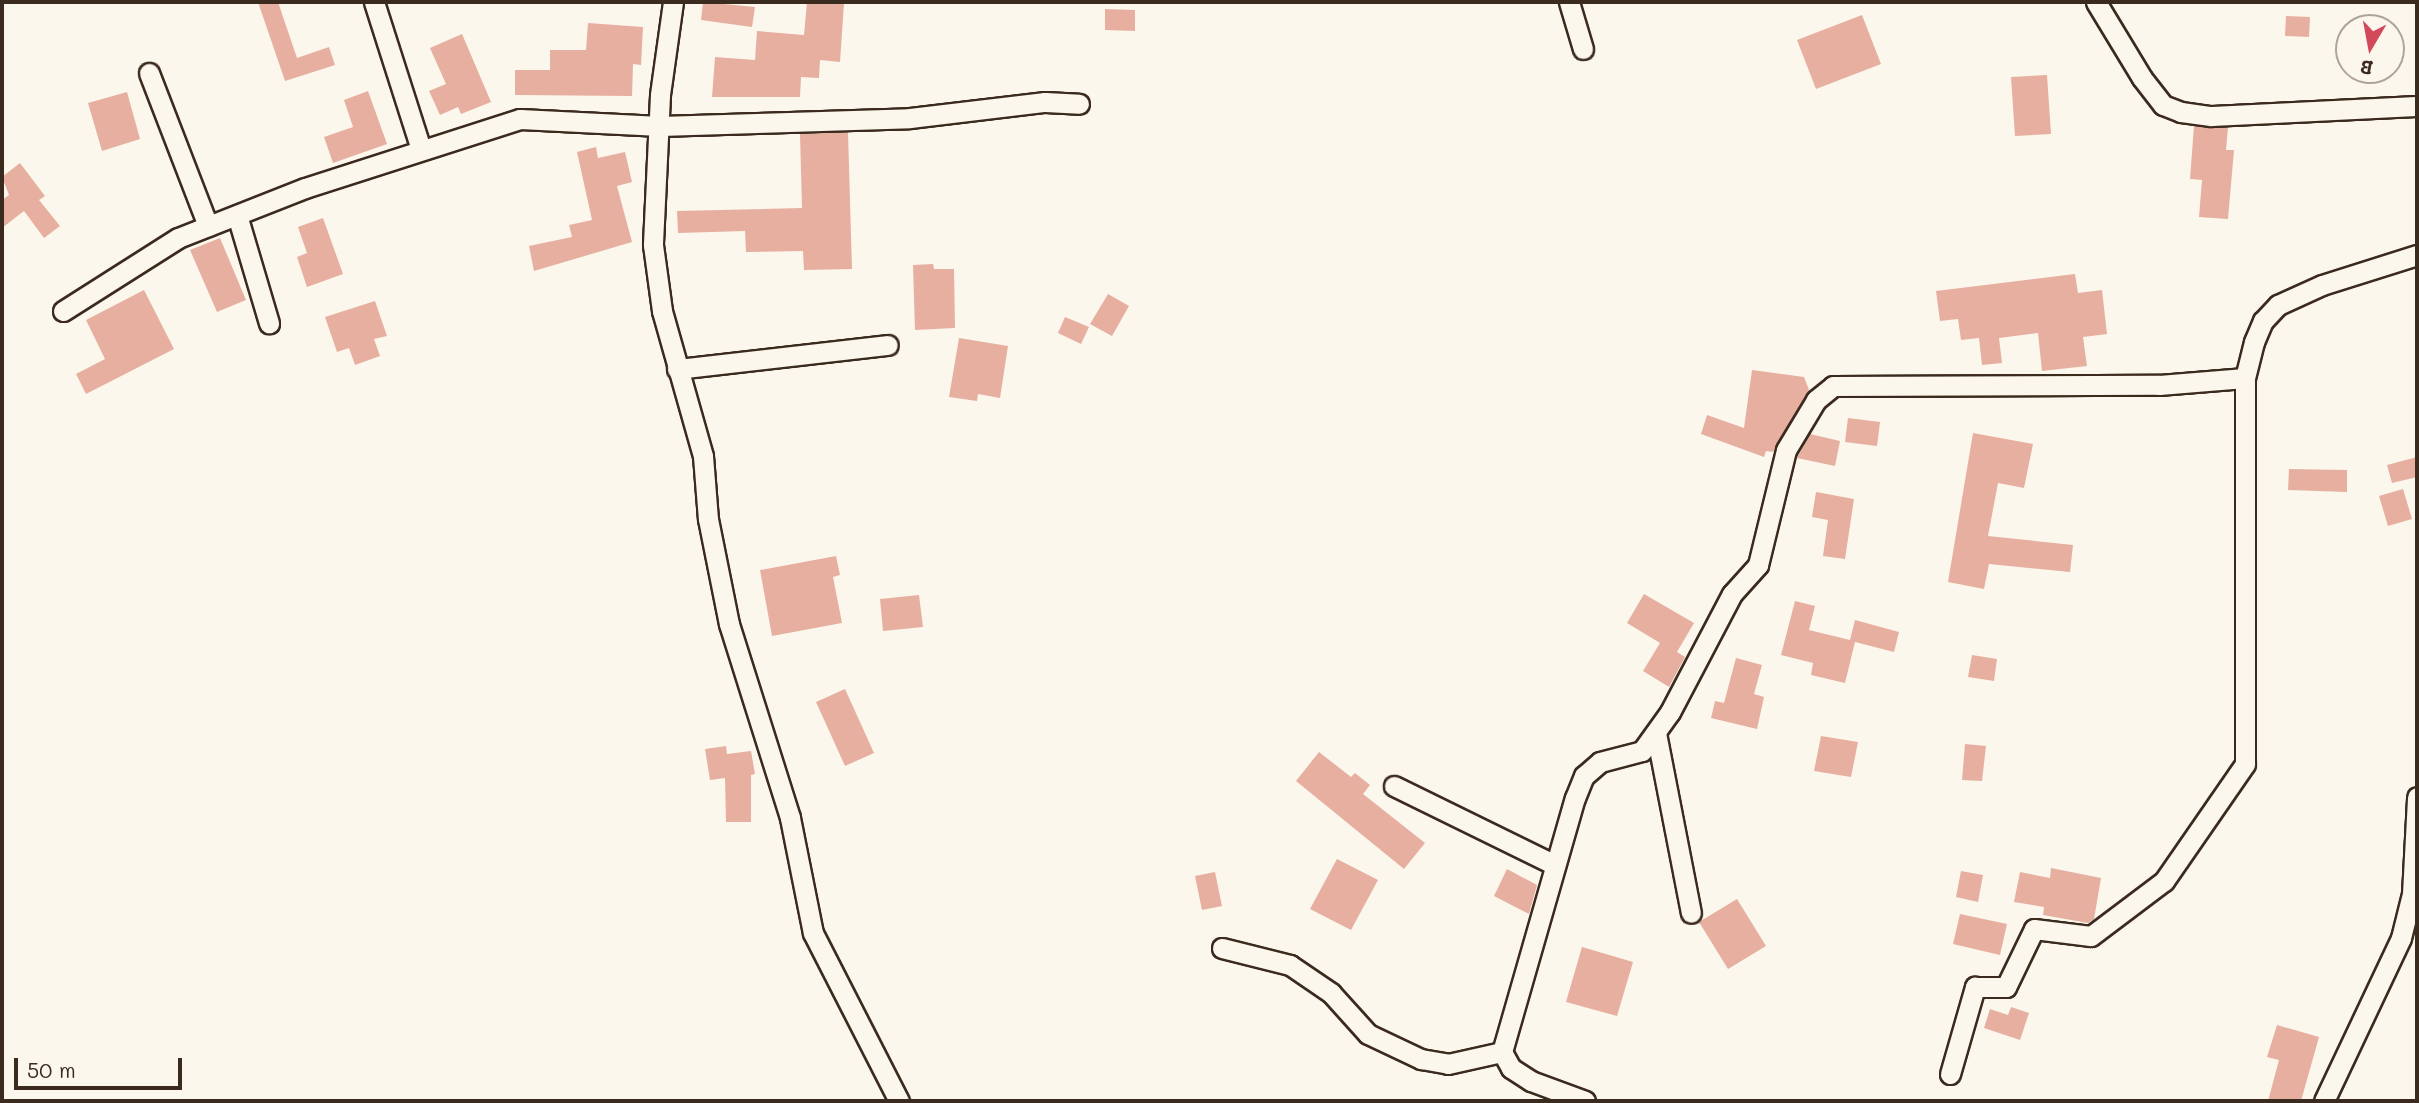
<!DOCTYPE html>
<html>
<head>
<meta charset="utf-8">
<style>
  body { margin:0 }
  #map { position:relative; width:2419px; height:1103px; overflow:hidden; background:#fbf7ec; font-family:Mali,sans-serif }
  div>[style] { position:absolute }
  .building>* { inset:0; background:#e7afa0 }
  .roads { filter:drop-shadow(2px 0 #3b2a1e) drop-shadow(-2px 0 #3b2a1e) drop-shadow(0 2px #3b2a1e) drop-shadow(0 -2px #3b2a1e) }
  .minor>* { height:19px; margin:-9.5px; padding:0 9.5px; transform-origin:9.5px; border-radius:9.5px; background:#fbf7ec }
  span { translate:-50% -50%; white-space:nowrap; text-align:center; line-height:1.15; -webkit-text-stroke:6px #fbf7ec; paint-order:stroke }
  .frame { position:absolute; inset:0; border:4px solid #3b2a1e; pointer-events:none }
  .north { position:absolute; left:2335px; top:14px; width:70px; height:70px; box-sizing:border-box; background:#fbf7ec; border:2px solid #aea59a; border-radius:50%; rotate:190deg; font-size:19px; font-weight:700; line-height:28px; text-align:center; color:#3b2a1e }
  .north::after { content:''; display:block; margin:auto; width:24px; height:32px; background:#d1495b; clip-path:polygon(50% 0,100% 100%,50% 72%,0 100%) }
  .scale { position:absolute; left:14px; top:1058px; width:168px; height:32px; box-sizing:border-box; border:4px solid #3b2a1e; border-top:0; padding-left:9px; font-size:21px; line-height:24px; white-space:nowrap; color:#3b2a1e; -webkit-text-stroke:5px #fbf7ec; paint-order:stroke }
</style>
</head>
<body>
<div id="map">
  <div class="building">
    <div style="clip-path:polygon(258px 2px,278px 2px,297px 58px,329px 47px,335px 65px,285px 81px)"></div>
    <div style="clip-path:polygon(703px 2px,755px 7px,752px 27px,701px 20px)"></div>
    <div style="clip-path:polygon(807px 2px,844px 3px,840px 62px,820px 60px,819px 78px,801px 77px,800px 97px,712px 97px,715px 57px,755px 60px,757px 31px,804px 35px)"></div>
    <div style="clip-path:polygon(1105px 9px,1135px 10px,1135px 31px,1105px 30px)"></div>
    <div style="clip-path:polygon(1862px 15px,1881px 64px,1816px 89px,1797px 40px)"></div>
    <div style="clip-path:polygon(2286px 16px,2310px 17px,2309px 37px,2285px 36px)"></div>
    <div style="clip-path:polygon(588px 23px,643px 27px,641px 65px,633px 64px,632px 96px,515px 95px,515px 70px,550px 70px,550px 50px,586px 50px)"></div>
    <div style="clip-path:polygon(462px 34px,491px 102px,461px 114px,458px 107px,440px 115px,429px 91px,446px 84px,430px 48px)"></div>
    <div style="clip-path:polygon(2047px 75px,2051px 134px,2015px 136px,2011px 77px)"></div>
    <div style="clip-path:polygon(368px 91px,387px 144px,333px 163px,324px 137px,353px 127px,344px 100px)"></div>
    <div style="clip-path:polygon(127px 92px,140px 139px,102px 151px,88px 103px)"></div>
    <div style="clip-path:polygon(2194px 126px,2228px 127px,2226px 150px,2234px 150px,2228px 219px,2199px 217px,2202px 180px,2190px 179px)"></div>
    <div style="clip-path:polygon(848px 132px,852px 269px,804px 270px,803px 251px,746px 252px,745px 231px,678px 233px,677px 211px,802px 208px,800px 134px)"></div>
    <div style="clip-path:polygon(596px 147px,598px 158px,625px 152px,632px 182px,617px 186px,632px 242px,534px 271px,529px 246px,572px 237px,569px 225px,592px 220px,577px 152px)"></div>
    <div style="clip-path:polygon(20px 163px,45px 196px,39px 200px,60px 226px,44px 238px,24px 211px,2px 228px,2px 200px,9px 195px,2px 177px)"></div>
    <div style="clip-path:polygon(323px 218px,343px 274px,307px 287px,297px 257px,307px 253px,298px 227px)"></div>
    <div style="clip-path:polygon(220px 238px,246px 300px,217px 312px,190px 250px)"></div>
    <div style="clip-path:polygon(933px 264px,934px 269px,954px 269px,955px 328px,915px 330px,913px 265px)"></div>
    <div style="clip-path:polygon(2075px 274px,2078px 293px,2102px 290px,2107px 334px,2083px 337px,2087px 366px,2042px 371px,2038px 333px,1999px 338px,2002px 363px,1982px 365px,1979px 338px,1961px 340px,1958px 319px,1940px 321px,1936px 291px)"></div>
    <div style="clip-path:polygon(144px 290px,174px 349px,86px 394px,76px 374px,105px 359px,86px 320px)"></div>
    <div style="clip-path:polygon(1108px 294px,1129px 306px,1112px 336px,1090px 324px)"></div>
    <div style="clip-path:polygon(375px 301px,387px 336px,374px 339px,380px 356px,355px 365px,349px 348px,337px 352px,325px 317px)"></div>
    <div style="clip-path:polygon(1065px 317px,1089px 327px,1081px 344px,1058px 333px)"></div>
    <div style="clip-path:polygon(959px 338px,1008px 346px,1000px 398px,978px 394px,977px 401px,949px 397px)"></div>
    <div style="clip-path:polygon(1752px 370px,1804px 377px,1809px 390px,1773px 452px,1766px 451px,1764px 457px,1701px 434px,1707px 415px,1744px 428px)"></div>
    <div style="clip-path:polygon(1848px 418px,1880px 422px,1877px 446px,1845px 442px)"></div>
    <div style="clip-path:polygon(1973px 433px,2033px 444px,2024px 488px,1998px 483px,1988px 536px,2073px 545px,2070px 572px,1989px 564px,1984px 589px,1948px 582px)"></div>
    <div style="clip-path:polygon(1810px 434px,1840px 441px,1835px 466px,1797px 458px)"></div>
    <div style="clip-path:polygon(2417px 457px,2417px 477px,2392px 483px,2387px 465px)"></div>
    <div style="clip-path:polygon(2289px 469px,2347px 470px,2347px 492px,2288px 490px)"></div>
    <div style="clip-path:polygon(2403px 489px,2412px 519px,2388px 526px,2379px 496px)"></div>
    <div style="clip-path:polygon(1816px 492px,1854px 499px,1845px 559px,1823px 556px,1828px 520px,1812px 517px)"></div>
    <div style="clip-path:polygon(836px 556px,840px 575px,833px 577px,842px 623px,772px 636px,760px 570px)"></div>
    <div style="clip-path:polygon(1644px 594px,1694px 623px,1677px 652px,1685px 657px,1669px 687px,1643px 671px,1660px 643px,1627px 623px)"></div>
    <div style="clip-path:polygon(919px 595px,923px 627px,883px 631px,880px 599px)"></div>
    <div style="clip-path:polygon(1795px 601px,1815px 606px,1809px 630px,1850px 640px,1855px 620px,1899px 632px,1894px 652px,1855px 642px,1845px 683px,1811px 675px,1813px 663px,1781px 655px)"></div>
    <div style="clip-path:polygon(1972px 655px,1997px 659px,1994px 681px,1968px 677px)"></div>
    <div style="clip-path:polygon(1736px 658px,1762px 665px,1754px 694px,1764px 697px,1757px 729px,1711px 718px,1715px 701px,1724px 703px)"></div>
    <div style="clip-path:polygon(845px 689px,874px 753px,845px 766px,816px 702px)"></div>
    <div style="clip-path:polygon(1821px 736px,1858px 742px,1851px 777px,1814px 771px)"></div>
    <div style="clip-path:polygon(1965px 744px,1986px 746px,1982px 781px,1962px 780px)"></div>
    <div style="clip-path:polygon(726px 746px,727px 754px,751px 751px,755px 774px,751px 775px,751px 822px,726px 822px,725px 778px,710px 780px,705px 749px)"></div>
    <div style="clip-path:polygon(1319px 752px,1351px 777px,1355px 773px,1370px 785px,1363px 794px,1425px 843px,1404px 869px,1296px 781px)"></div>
    <div style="clip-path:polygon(1337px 859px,1378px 880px,1351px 930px,1310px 909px)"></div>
    <div style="clip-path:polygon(2051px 868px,2101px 878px,2094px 919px,2088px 923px,2043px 915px,2044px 907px,2014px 902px,2020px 872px,2050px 878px)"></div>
    <div style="clip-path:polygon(1507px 869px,1537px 885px,1529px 914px,1494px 896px)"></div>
    <div style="clip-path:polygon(1961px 871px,1983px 875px,1978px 902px,1956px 897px)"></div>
    <div style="clip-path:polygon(1215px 872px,1222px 906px,1202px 910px,1195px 876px)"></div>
    <div style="clip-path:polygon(1737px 899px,1766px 946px,1728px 969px,1699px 922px)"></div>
    <div style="clip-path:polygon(1960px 914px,2007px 924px,2000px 955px,1953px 944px)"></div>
    <div style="clip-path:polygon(1582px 947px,1633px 962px,1617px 1016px,1566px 1002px)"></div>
    <div style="clip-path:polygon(2011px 1007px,2029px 1013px,2020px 1040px,1984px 1028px,1990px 1009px,2008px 1015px)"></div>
    <div style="clip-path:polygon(2277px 1025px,2319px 1037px,2301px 1101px,2268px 1101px,2279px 1060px,2267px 1057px)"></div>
  </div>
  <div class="roads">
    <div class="minor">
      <div style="left:374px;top:2px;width:154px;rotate:72.3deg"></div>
      <div style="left:673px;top:2px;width:94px;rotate:98deg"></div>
      <div style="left:660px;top:95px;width:150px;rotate:92.7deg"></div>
      <div style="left:653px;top:245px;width:67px;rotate:82.2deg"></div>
      <div style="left:662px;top:311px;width:151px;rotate:74.2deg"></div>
      <div style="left:703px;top:456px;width:63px;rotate:85.5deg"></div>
      <div style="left:708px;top:519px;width:107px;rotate:78.7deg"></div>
      <div style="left:729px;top:624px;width:203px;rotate:72.5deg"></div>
      <div style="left:790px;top:818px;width:117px;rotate:78.7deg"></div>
      <div style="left:813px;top:933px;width:189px;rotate:62.9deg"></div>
      <div style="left:1569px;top:2px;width:49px;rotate:73.4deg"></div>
      <div style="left:2096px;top:2px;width:89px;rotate:58.8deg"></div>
      <div style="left:2142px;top:78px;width:34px;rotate:52deg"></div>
      <div style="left:2163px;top:105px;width:19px;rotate:21deg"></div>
      <div style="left:2181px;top:112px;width:30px;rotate:8deg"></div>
      <div style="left:2211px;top:116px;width:206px;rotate:-2.8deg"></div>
      <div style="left:149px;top:73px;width:164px;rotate:68.9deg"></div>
      <div style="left:237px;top:215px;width:113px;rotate:73.5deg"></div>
      <div style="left:63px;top:311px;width:136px;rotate:-32.4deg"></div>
      <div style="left:178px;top:238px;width:136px;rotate:-21.5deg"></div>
      <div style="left:305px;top:188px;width:226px;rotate:-17.8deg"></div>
      <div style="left:520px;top:119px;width:140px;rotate:2.9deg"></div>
      <div style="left:660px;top:126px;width:250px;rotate:-1.8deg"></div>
      <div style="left:910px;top:118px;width:136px;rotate:-6.8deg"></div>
      <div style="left:1045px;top:102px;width:34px;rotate:3deg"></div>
      <div style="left:677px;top:369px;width:212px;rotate:-6.5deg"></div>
      <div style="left:1656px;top:733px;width:183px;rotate:79deg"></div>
      <div style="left:1394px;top:786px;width:179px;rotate:26.1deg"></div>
      <div style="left:1222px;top:948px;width:70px;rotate:14deg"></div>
      <div style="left:1290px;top:965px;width:50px;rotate:34.3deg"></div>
      <div style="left:1331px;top:993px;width:55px;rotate:47.9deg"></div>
      <div style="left:1368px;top:1034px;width:59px;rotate:25.3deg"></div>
      <div style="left:1421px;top:1059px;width:27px;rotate:10deg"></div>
      <div style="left:1448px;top:1064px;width:55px;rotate:-12.5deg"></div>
      <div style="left:1950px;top:1074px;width:91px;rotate:-74deg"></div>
      <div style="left:1975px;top:987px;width:31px"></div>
      <div style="left:2006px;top:987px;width:64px;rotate:-64.2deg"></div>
      <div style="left:2034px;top:929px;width:57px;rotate:7deg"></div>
      <div style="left:2091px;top:936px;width:91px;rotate:-37deg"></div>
      <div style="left:2164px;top:881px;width:142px;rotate:-55.3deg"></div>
      <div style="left:2245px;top:764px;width:386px;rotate:-90deg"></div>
      <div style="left:2245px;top:378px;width:37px;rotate:-76deg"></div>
      <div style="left:2254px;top:342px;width:23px;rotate:-67deg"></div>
      <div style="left:2263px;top:321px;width:22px;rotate:-47deg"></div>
      <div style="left:2278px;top:305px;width:48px;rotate:-24.4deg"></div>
      <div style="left:2322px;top:285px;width:100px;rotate:-17.5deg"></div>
      <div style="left:1585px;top:1101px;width:58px;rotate:-159.7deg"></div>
      <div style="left:1531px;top:1081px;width:24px;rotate:-147deg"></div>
      <div style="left:1511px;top:1068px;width:18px;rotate:-119deg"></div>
      <div style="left:1502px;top:1052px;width:264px;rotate:-74deg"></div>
      <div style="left:1575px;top:798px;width:24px;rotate:-68deg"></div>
      <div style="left:1584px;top:776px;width:21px;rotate:-41deg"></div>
      <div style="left:1600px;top:762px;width:43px;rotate:-14.7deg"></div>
      <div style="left:1642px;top:751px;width:48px;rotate:-54.3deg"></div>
      <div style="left:1670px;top:712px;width:133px;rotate:-62.3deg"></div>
      <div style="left:1732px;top:594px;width:39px;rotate:-48deg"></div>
      <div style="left:1758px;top:565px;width:118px;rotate:-76.3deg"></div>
      <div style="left:1786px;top:450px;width:58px;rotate:-59deg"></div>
      <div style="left:1816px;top:400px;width:22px;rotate:-39deg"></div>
      <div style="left:1833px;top:386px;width:326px;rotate:-0.2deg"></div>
      <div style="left:2159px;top:385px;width:86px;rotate:-4.7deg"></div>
      <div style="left:2324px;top:1101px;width:180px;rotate:-64.7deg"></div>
      <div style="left:2401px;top:938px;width:45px;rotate:-76deg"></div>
      <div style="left:2412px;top:894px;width:97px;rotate:-87deg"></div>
    </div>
  </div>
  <div class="frame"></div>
  <div class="north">B</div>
  <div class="scale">50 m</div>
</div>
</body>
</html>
